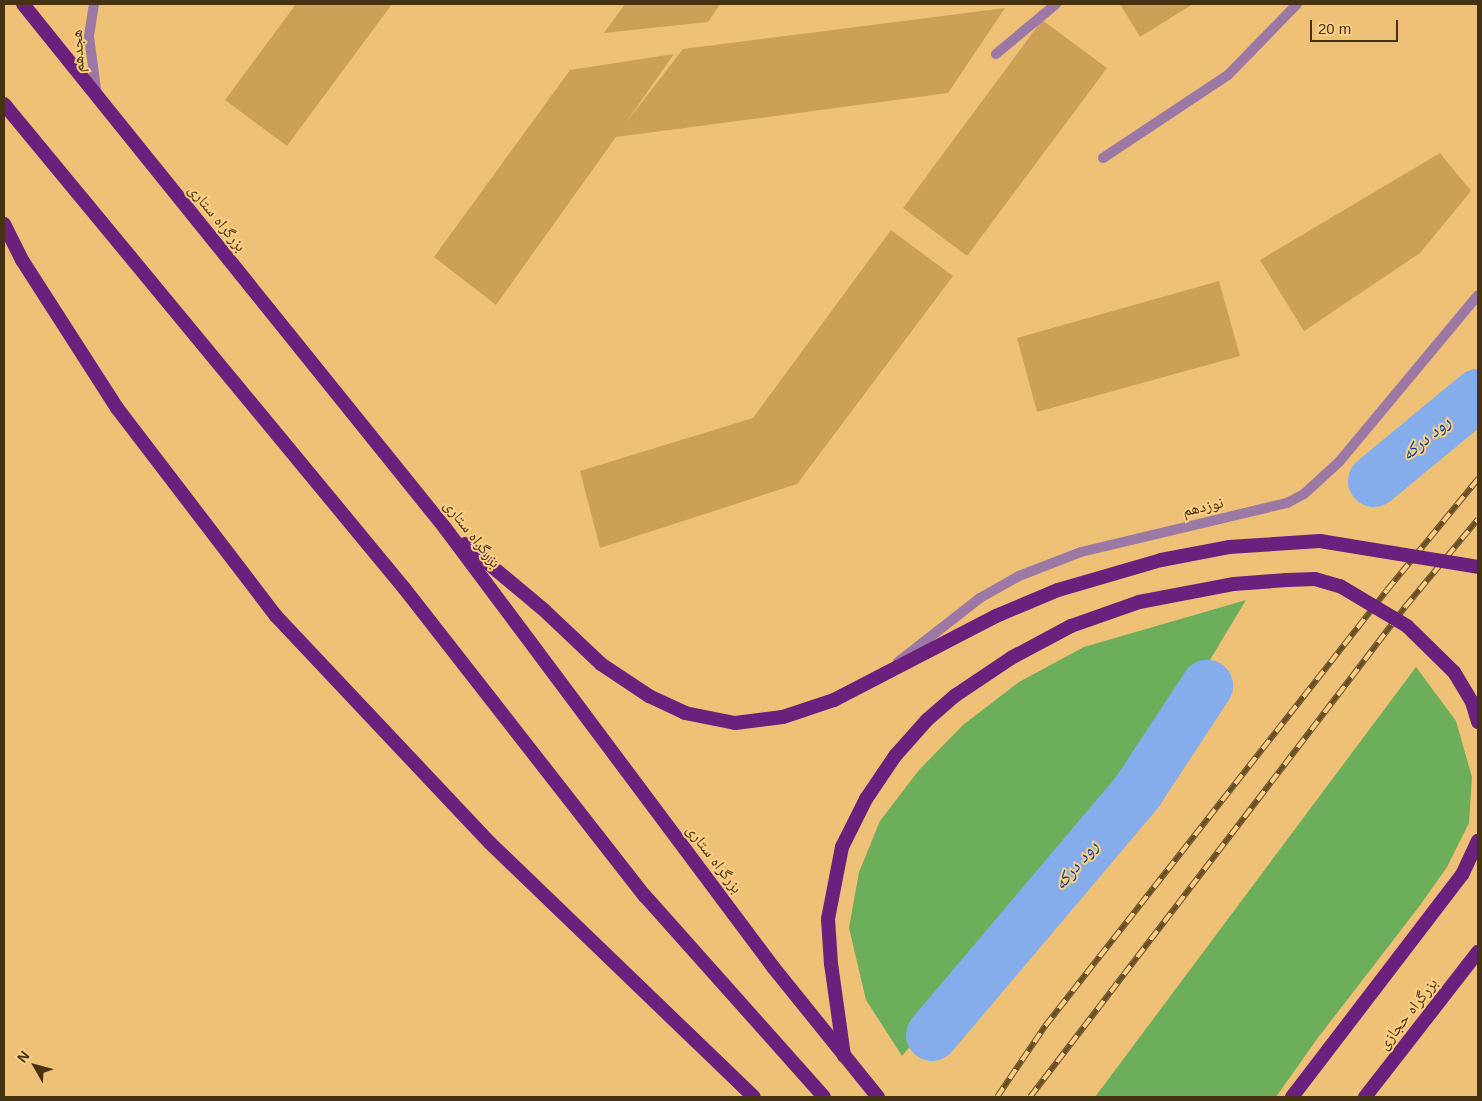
<!DOCTYPE html>
<html>
<head>
<meta charset="utf-8">
<style>
  body { margin:0 }
  #map { position:relative; width:1482px; height:1101px; overflow:hidden; background:#eec177; font-family:Helvetica,"Noto Naskh Arabic",sans-serif }
  div>[style] { position:absolute }
  .green>* { inset:0; background:#6dae5b }
  .river>* { height:52px; margin:-26px; padding:0 26px; transform-origin:26px; border-radius:26px; background:#85adec }
  .building>* { inset:0; background:#cca056 }
  .service>* { height:10px; margin:-5px; padding:0 5px; transform-origin:5px; border-radius:5px; background:#9c79a5 }
  .tertiary>* { height:10px; margin:-5px; padding:0 5px; transform-origin:5px; border-radius:5px; background:#9c79a5 }
  .trunk>* { height:14px; margin:-7px; padding:0 7px; transform-origin:7px; border-radius:7px; background:#6b207d }
  .rail>* { height:5.5px; margin-top:-2.75px; transform-origin:0; background:repeating-linear-gradient(90deg,#fbce83 0 11px,#674f27 0 22px); box-sizing:border-box; border-block:1px solid #674f27 }
  .trunk-bridge>* { height:14px; margin:-7px; padding:0 7px; transform-origin:7px; border-radius:7px; background:#6b207d }
  span { translate:-50% -50%; white-space:nowrap; text-align:center; line-height:1.15; -webkit-text-stroke:4px #fbce83; paint-order:stroke }
  .street-label { font-size:16px; color:#443212 }
  .water-label { font-size:18px; color:#00429c; font-style:italic }
  .frame { position:absolute; inset:0; border:5px solid #443212; pointer-events:none }
  .north { position:absolute; left:10px; top:1041px; width:50px; height:50px; -webkit-text-stroke:4px #fbce83; paint-order:stroke; rotate:308deg; font-size:14px; font-weight:700; line-height:20px; text-align:center; color:#443212 }
  .north::after { content:''; display:block; margin:auto; width:18px; height:22px; background:#443212; clip-path:polygon(50% 0,100% 100%,50% 72%,0 100%) }
  .scale { position:absolute; left:1310px; top:20px; width:88px; height:22px; box-sizing:border-box; border:2px solid #443212; border-top:0; padding-left:6px; font-size:15px; line-height:18px; white-space:nowrap; color:#443212; -webkit-text-stroke:4px #fbce83; paint-order:stroke }
</style>
</head>
<body>
<div id="map">
  <div class="green">
    <div style="clip-path:polygon(1246px 600px,1181px 708px,1105px 813px,902px 1056px,866px 1000px,849px 928px,859px 872px,880px 821px,919px 770px,963px 725px,1019px 682px,1084px 647px)"></div>
    <div style="clip-path:polygon(1416px 667px,1456px 721px,1472px 777px,1469px 823px,1447px 867px,1418px 908px,1317px 1039px,1276px 1097px,1095px 1097px)"></div>
  </div>
  <div class="river">
    <div style="left:1374px;top:481px;width:135px;rotate:-39.6deg"></div>
    <div style="left:932px;top:1035px;width:319px;rotate:-49.8deg"></div>
    <div style="left:1138px;top:791px;width:126px;rotate:-56.7deg"></div>
  </div>
  <div class="building">
    <div style="clip-path:polygon(296px 4px,392px 4px,287px 146px,225px 100px)"></div>
    <div style="clip-path:polygon(625px 4px,720px 4px,708px 22px,604px 33px)"></div>
    <div style="clip-path:polygon(1120px 4px,1193px 4px,1140px 37px)"></div>
    <div style="clip-path:polygon(1005px 8px,948px 93px,616px 137px,496px 305px,434px 257px,570px 70px,674px 54px,625px 124px,683px 49px)"></div>
    <div style="clip-path:polygon(1042px 20px,1107px 68px,967px 256px,903px 208px)"></div>
    <div style="clip-path:polygon(1440px 153px,1471px 191px,1420px 253px,1304px 331px,1260px 260px)"></div>
    <div style="clip-path:polygon(891px 230px,953px 276px,797px 484px,600px 548px,580px 471px,753px 418px)"></div>
    <div style="clip-path:polygon(1219px 281px,1240px 356px,1037px 412px,1017px 338px)"></div>
  </div>
  <div class="service">
    <div style="left:996px;top:54px;width:78px;rotate:-39.8deg"></div>
    <div style="left:1103px;top:158px;width:150px;rotate:-33.6deg"></div>
    <div style="left:1228px;top:75px;width:99px;rotate:-45.8deg"></div>
  </div>
  <div class="tertiary">
    <div style="left:94px;top:4px;width:33px;rotate:99deg"></div>
    <div style="left:89px;top:37px;width:60px;rotate:82.3deg"></div>
    <div style="left:898px;top:662px;width:104px;rotate:-38deg"></div>
    <div style="left:980px;top:598px;width:45px;rotate:-29.4deg"></div>
    <div style="left:1019px;top:576px;width:66px;rotate:-21.2deg"></div>
    <div style="left:1081px;top:552px;width:212px;rotate:-13.4deg"></div>
    <div style="left:1287px;top:503px;width:19px;rotate:-28deg"></div>
    <div style="left:1304px;top:494px;width:47px;rotate:-42.4deg"></div>
    <div style="left:1339px;top:462px;width:217px;rotate:-50.2deg"></div>
  </div>
  <div class="trunk">
    <div style="left:23px;top:4px;width:673px;rotate:51.15deg"></div>
    <div style="left:445px;top:528px;width:548px;rotate:53.23deg"></div>
    <div style="left:773px;top:967px;width:167px;rotate:51.1deg"></div>
    <div style="left:4px;top:104px;width:628px;rotate:50.43deg"></div>
    <div style="left:404px;top:588px;width:391px;rotate:52deg"></div>
    <div style="left:645px;top:896px;width:269px;rotate:48.3deg"></div>
    <div style="left:4px;top:224px;width:40px;rotate:63.4deg"></div>
    <div style="left:22px;top:260px;width:176px;rotate:57.3deg"></div>
    <div style="left:117px;top:408px;width:262px;rotate:52.6deg"></div>
    <div style="left:276px;top:616px;width:312px;rotate:46.7deg"></div>
    <div style="left:490px;top:843px;width:366px;rotate:43.9deg"></div>
    <div style="left:465px;top:544px;width:104px;rotate:39.9deg"></div>
    <div style="left:545px;top:611px;width:77px;rotate:43.4deg"></div>
    <div style="left:601px;top:664px;width:58px;rotate:33.7deg"></div>
    <div style="left:649px;top:696px;width:40px;rotate:25deg"></div>
    <div style="left:685px;top:713px;width:51px;rotate:11.3deg"></div>
    <div style="left:735px;top:723px;width:48px;rotate:-7.1deg"></div>
    <div style="left:783px;top:717px;width:54px;rotate:-18.4deg"></div>
    <div style="left:834px;top:700px;width:182px;rotate:-27.4deg"></div>
    <div style="left:996px;top:616px;width:67px;rotate:-22.8deg"></div>
    <div style="left:1058px;top:590px;width:107px;rotate:-16.2deg"></div>
    <div style="left:1161px;top:560px;width:69px;rotate:-10.8deg"></div>
    <div style="left:1229px;top:547px;width:91px;rotate:-3.8deg"></div>
    <div style="left:844px;top:1056px;width:93px;rotate:-98deg"></div>
    <div style="left:831px;top:964px;width:45px;rotate:-93.8deg"></div>
    <div style="left:828px;top:919px;width:73px;rotate:-79deg"></div>
    <div style="left:842px;top:847px;width:54px;rotate:-63.4deg"></div>
    <div style="left:866px;top:799px;width:52px;rotate:-56deg"></div>
    <div style="left:895px;top:756px;width:48px;rotate:-48.4deg"></div>
    <div style="left:927px;top:720px;width:38px;rotate:-41deg"></div>
    <div style="left:956px;top:695px;width:66px;rotate:-33.9deg"></div>
    <div style="left:1011px;top:658px;width:68px;rotate:-28.1deg"></div>
    <div style="left:1071px;top:626px;width:72px;rotate:-19.4deg"></div>
    <div style="left:1139px;top:602px;width:97px;rotate:-10.7deg"></div>
    <div style="left:1234px;top:584px;width:53px;rotate:-4.3deg"></div>
    <div style="left:1292px;top:1097px;width:280px;rotate:-52.6deg"></div>
    <div style="left:1462px;top:875px;width:38px;rotate:-65deg"></div>
    <div style="left:1365px;top:1097px;width:184px;rotate:-52.1deg"></div>
  </div>
  <div class="rail">
    <div style="left:997px;top:1097px;width:86px;rotate:-55.9deg"></div>
    <div style="left:1045px;top:1026px;width:554px;rotate:-51.89deg"></div>
    <div style="left:1387px;top:590px;width:144px;rotate:-50.7deg"></div>
    <div style="left:1030px;top:1097px;width:617px;rotate:-52.57deg"></div>
    <div style="left:1405px;top:607px;width:114px;rotate:-50.3deg"></div>
  </div>
  <div class="trunk-bridge">
    <div style="left:1320px;top:541px;width:160px;rotate:9.3deg"></div>
    <div style="left:1287px;top:580px;width:28px;rotate:-2deg"></div>
    <div style="left:1315px;top:579px;width:26px;rotate:16deg"></div>
    <div style="left:1340px;top:586px;width:78px;rotate:30.8deg"></div>
    <div style="left:1407px;top:626px;width:66px;rotate:44.4deg"></div>
    <div style="left:1454px;top:672px;width:35px;rotate:59deg"></div>
    <div style="left:1472px;top:702px;width:21px;rotate:73deg"></div>
  </div>
  <div class="street-label">
    <span style="left:78px;top:51px;rotate:-93deg">هجدهم</span>
    <span style="left:217px;top:218px;rotate:51deg">بزرگراه ستاری</span>
    <span style="left:1203px;top:507px;rotate:-13deg">نوزدهم</span>
    <span style="left:472px;top:534px;rotate:52deg">بزرگراه ستاری</span>
    <span style="left:714px;top:859px;rotate:53deg">بزرگراه ستاری</span>
    <span style="left:1408px;top:1014px;rotate:-52deg">بزرگراه حجازی</span>
  </div>
  <div class="water-label">
    <span style="left:1426px;top:438px;rotate:-40deg">رود درکه</span>
    <span style="left:1076px;top:865px;rotate:-50deg">رود درکه</span>
  </div>
  <div class="frame"></div>
  <div class="north">N</div>
  <div class="scale">20 m</div>
</div>
</body>
</html>
